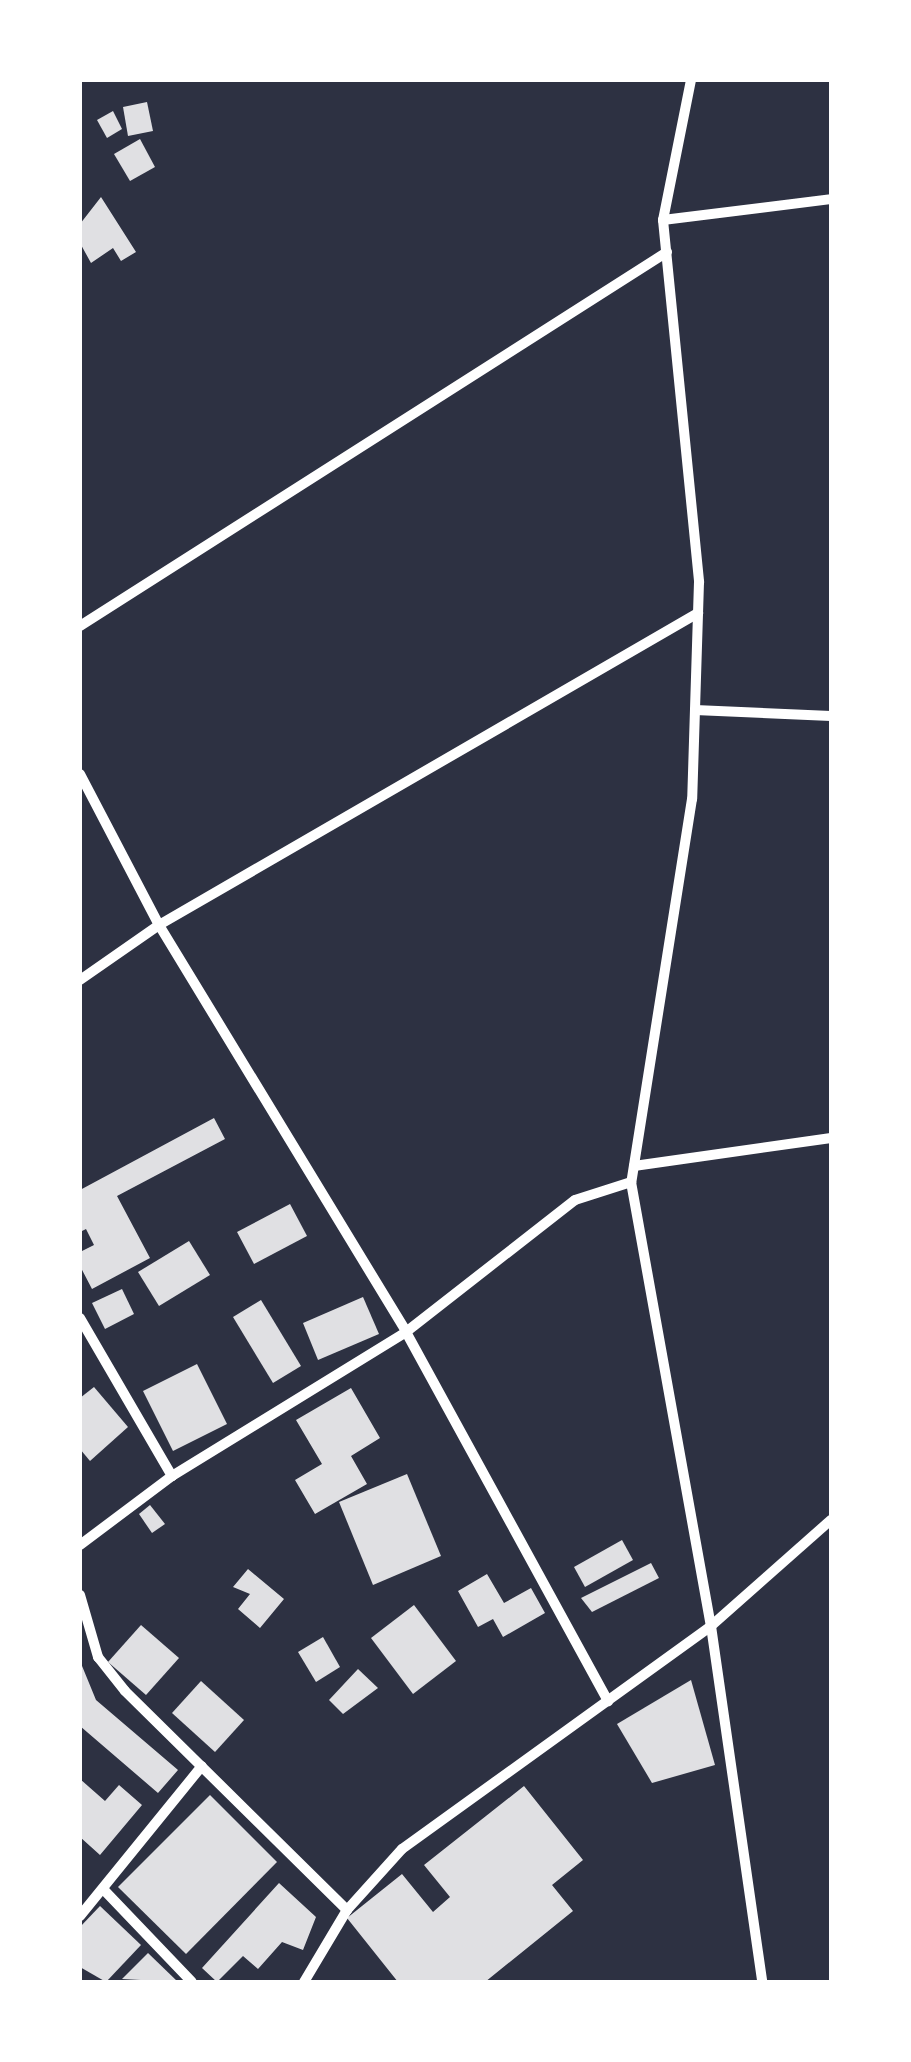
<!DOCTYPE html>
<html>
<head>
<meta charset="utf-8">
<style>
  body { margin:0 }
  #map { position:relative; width:911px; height:2062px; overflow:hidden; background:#2d3142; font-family:"Sofia Sans Condensed",sans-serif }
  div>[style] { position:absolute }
  .building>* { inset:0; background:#e0e0e3 }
  .minor>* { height:10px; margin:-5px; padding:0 5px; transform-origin:5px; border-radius:5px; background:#fff }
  span { translate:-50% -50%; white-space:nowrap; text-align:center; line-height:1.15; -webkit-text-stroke:10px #fff; paint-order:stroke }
  .frame { position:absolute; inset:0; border:82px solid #fff; pointer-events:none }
</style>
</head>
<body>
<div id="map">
  <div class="building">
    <div style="clip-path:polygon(147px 102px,153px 131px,128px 136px,123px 107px)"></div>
    <div style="clip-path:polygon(113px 111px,122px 129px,107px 138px,97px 120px)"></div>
    <div style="clip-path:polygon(140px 139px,155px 167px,130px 181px,114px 154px)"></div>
    <div style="clip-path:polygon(101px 197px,136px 252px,121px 261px,113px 248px,91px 263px,80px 243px,80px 224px)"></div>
    <div style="clip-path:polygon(214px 1118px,225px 1139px,117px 1196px,150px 1258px,92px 1289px,80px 1266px,80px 1252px,94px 1245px,86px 1229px,80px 1232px,80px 1190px)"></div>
    <div style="clip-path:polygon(290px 1204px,307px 1236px,254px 1264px,237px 1232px)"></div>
    <div style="clip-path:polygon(189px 1241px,210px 1275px,159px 1306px,138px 1272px)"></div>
    <div style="clip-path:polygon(122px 1289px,134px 1314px,105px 1329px,92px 1303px)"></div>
    <div style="clip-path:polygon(363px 1297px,379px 1334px,318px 1360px,303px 1323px)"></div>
    <div style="clip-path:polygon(261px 1300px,301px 1366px,273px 1383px,233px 1317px)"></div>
    <div style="clip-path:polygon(197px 1364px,227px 1424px,173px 1451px,143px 1391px)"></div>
    <div style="clip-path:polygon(94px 1387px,128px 1427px,90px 1461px,80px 1449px,80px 1398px)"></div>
    <div style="clip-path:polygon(351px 1388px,380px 1438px,351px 1456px,367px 1484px,315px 1514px,295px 1480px,322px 1464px,296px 1420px)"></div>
    <div style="clip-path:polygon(407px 1474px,441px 1556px,373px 1585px,339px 1502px)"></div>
    <div style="clip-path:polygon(150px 1505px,165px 1524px,152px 1533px,139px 1514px)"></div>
    <div style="clip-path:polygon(622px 1540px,633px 1560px,585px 1587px,574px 1567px)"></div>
    <div style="clip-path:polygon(651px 1563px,659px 1578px,592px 1612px,581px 1598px)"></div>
    <div style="clip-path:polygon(248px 1569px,284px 1599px,260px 1628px,238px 1609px,250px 1594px,233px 1587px)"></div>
    <div style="clip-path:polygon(487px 1574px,504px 1603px,531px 1588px,545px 1613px,503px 1637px,493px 1619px,478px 1627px,458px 1591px)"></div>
    <div style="clip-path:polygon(414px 1605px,456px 1661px,413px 1694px,371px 1638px)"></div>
    <div style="clip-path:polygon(141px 1625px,179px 1658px,146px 1695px,108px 1662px)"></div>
    <div style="clip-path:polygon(323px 1637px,340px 1667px,316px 1682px,298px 1652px)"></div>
    <div style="clip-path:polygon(80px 1661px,96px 1700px,178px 1770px,158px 1793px,80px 1726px)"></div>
    <div style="clip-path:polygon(358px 1669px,378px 1688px,343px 1714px,329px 1700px)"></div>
    <div style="clip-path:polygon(691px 1680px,715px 1765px,652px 1783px,617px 1724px)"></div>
    <div style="clip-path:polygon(201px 1681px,244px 1720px,215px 1752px,172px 1713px)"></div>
    <div style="clip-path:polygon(80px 1779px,105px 1801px,119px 1785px,142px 1805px,100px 1855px,80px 1837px)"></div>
    <div style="clip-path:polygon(524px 1786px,583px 1860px,552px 1885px,573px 1911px,485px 1982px,398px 1982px,347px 1918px,402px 1874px,433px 1912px,450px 1897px,424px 1865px)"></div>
    <div style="clip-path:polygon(210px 1795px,277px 1862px,186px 1954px,118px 1887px)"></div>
    <div style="clip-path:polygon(279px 1883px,316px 1917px,303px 1950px,282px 1942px,258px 1969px,243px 1956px,217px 1982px,202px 1968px)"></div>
    <div style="clip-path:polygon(100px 1906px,141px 1945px,106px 1982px,80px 1967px,80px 1927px)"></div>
    <div style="clip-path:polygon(148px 1953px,178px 1982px,122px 1979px)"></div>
  </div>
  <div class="minor">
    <div style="left:691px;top:80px;width:143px;rotate:101.3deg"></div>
    <div style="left:663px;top:220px;width:364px;rotate:84.3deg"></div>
    <div style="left:699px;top:582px;width:217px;rotate:91.8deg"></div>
    <div style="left:692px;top:799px;width:388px;rotate:99deg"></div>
    <div style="left:631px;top:1182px;width:451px;rotate:79.8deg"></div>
    <div style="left:711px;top:1626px;width:360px;rotate:81.8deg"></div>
    <div style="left:663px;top:220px;width:169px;rotate:-7.1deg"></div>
    <div style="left:80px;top:626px;width:696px;rotate:-32.5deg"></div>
    <div style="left:695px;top:710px;width:136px;rotate:2.5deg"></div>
    <div style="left:80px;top:774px;width:170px;rotate:62.4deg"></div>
    <div style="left:159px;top:925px;width:476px;rotate:58.7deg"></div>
    <div style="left:406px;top:1332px;width:421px;rotate:61.3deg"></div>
    <div style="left:80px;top:980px;width:96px;rotate:-34.8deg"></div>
    <div style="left:159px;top:925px;width:623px;rotate:-30.06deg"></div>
    <div style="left:634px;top:1166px;width:199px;rotate:-8.1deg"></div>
    <div style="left:80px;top:1318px;width:183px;rotate:59.8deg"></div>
    <div style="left:80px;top:1545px;width:115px;rotate:-36.9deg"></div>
    <div style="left:172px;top:1476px;width:275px;rotate:-31.6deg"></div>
    <div style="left:406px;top:1332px;width:214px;rotate:-38deg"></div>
    <div style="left:575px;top:1200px;width:59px;rotate:-17.8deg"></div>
    <div style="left:80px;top:1595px;width:65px;rotate:73.8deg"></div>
    <div style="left:98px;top:1657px;width:43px;rotate:51.5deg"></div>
    <div style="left:125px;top:1691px;width:312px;rotate:44.6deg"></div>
    <div style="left:104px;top:1890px;width:127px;rotate:46.3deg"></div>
    <div style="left:80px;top:1916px;width:193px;rotate:-50.9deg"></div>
    <div style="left:304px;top:1982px;width:84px;rotate:-59.2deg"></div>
    <div style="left:347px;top:1910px;width:82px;rotate:-48deg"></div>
    <div style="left:402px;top:1849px;width:381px;rotate:-35.8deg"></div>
    <div style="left:711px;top:1626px;width:160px;rotate:-41.5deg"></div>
  </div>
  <div class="frame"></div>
</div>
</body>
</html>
